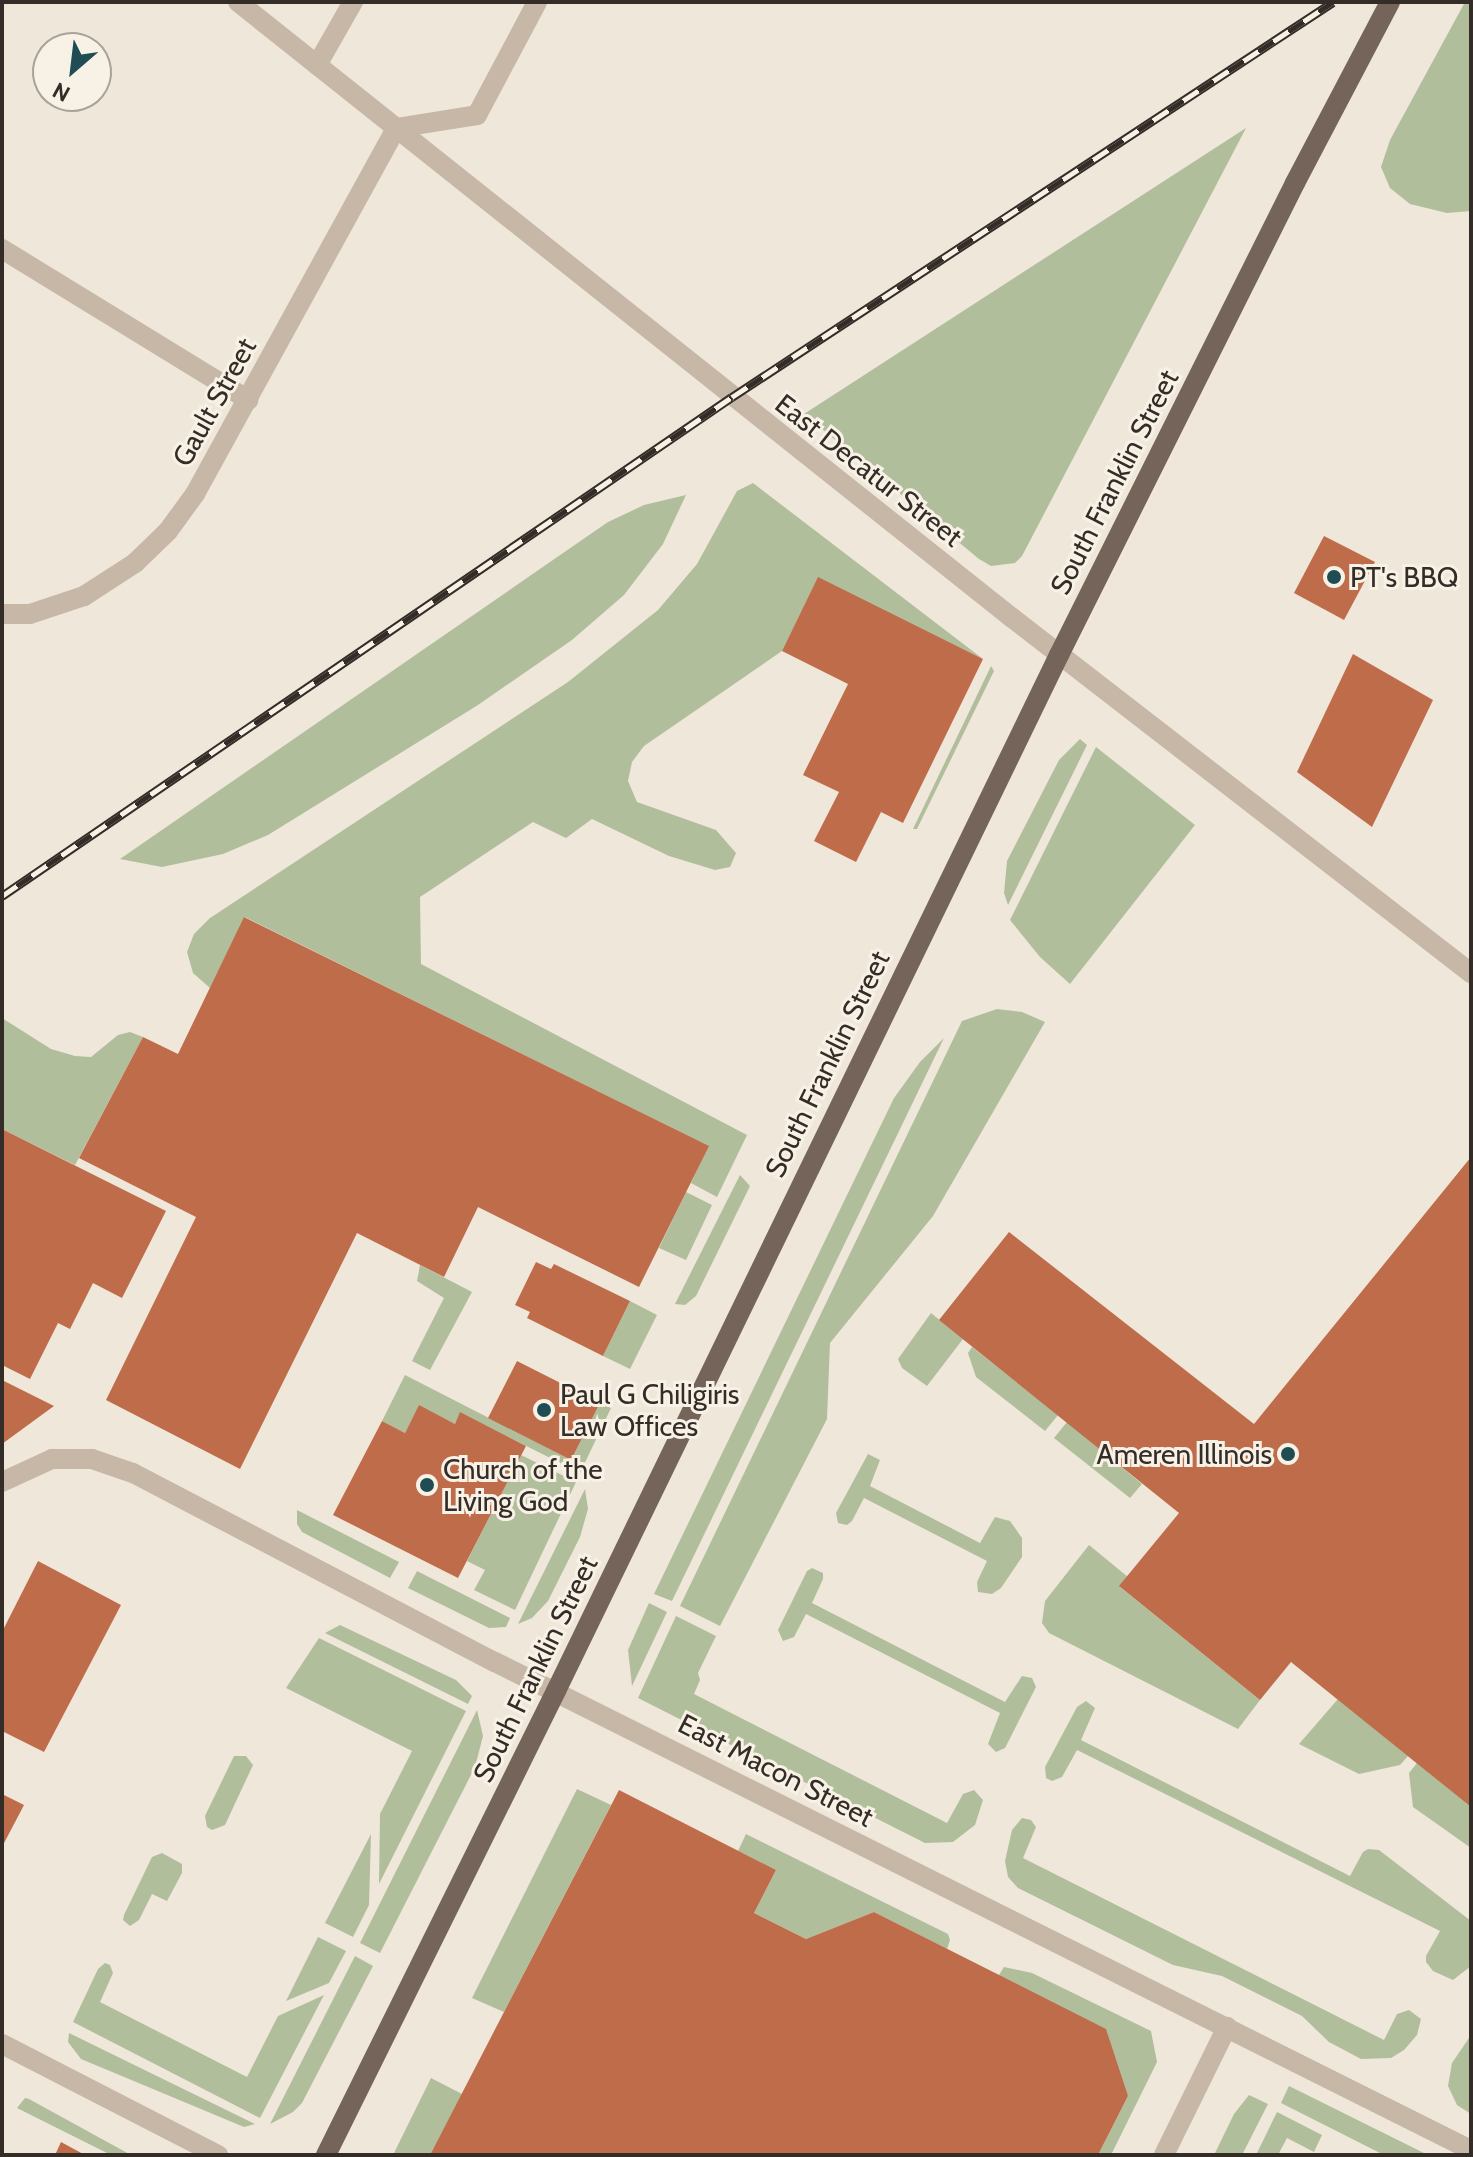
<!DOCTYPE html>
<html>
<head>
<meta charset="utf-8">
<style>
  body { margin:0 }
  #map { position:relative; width:1473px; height:2157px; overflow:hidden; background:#f0e7db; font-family:Cabin,sans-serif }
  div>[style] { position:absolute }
  .green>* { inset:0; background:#b1be9c }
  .building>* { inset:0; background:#bf6c4a }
  .minor>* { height:20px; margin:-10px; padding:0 10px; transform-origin:10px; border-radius:10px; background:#c7b7a7 }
  .major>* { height:20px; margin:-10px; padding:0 10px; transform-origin:10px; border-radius:10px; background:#756459 }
  .rail>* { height:9px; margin-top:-4.5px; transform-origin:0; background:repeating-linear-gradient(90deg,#f8f1e6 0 18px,#342c27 0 36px); box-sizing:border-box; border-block:2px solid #342c27 }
  .dots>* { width:22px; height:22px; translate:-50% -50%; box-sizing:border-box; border:4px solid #f8f1e6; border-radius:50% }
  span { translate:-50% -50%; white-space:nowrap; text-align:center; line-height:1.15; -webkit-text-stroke:6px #f8f1e6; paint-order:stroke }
  .street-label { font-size:28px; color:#342c27 }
  .poi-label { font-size:28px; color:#342c27 }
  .left { translate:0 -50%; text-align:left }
  .right { translate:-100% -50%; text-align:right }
  .frame { position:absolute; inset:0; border:4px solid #342c27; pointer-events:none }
  .north { position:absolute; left:32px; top:32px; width:80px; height:80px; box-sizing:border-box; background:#f8f1e6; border:2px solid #aaa29a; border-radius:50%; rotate:208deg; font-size:22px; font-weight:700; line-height:32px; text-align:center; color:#342c27 }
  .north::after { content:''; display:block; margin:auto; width:28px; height:36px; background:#1f4d53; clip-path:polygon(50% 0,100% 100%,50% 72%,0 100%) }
</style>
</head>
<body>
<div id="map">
  <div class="green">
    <div style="clip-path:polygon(1465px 2px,1471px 2px,1471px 211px,1447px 213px,1410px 204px,1390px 188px,1381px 167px,1390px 140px)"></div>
    <div style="clip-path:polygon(1246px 128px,1022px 556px,1015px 563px,991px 566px,979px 559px,804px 414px)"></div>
    <div style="clip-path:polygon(753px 483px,983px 659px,818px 578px,782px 651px,644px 746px,632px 762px,628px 781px,637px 802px,716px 830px,736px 853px,730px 867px,715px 870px,669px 856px,592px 819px,566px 838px,533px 822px,420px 897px,421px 964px,747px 1135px,717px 1197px,691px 1183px,708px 1146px,245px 917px,210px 988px,193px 973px,187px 952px,194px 934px,210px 918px,568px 682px,658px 610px,697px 564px,737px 491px)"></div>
    <div style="clip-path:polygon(686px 495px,663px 544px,624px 595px,572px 640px,478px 705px,268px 835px,223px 854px,162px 867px,120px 859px,608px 522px,644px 505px)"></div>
    <div style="clip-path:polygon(991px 666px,994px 671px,917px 829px,913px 829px)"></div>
    <div style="clip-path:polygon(1080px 739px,1087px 745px,1008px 905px,1004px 893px,1007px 861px,1059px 760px)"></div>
    <div style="clip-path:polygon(1096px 747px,1195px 825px,1070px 984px,1040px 957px,1010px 920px)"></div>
    <div style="clip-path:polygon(997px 1009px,1022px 1012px,1045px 1022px,933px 1216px,830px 1343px,827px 1419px,720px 1626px,680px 1606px,962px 1021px)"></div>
    <div style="clip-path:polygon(2px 1018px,51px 1049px,75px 1056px,91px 1057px,118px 1035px,130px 1032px,143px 1037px,75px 1165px,2px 1129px)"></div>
    <div style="clip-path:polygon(944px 1038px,672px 1601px,654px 1594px,894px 1098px,920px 1062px)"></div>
    <div style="clip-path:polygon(740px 1175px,750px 1186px,696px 1296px,685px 1305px,675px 1304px)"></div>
    <div style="clip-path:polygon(686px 1192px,712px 1205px,686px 1260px,659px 1248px)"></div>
    <div style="clip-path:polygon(420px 1265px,472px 1292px,430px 1370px,412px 1361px,444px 1298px,417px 1281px)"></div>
    <div style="clip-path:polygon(630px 1301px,657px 1315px,630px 1369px,603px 1356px)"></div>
    <div style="clip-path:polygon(931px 1313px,963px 1339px,927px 1386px,902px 1368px,898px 1359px)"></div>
    <div style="clip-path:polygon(972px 1347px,1058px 1415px,1045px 1431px,976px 1377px,968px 1353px)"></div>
    <div style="clip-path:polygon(405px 1375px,571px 1460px,600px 1403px,611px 1408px,580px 1473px,461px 1413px,455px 1424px,419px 1406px,405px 1433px,382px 1421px)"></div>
    <div style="clip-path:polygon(1067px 1422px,1142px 1484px,1130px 1498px,1054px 1438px)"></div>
    <div style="clip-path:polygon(868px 1454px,880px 1460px,870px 1486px,980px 1543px,995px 1517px,1010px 1521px,1022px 1538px,1022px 1557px,1001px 1588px,992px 1594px,978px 1592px,977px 1582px,987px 1561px,864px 1498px,852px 1521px,847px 1525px,838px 1523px,836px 1513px)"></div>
    <div style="clip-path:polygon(521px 1455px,576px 1482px,515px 1610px,474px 1590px,485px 1570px,467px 1561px)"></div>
    <div style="clip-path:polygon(585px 1489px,588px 1509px,580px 1537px,548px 1601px,532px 1618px,518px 1624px)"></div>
    <div style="clip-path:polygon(297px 1510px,399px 1562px,390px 1578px,302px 1532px,297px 1524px)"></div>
    <div style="clip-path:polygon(1089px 1545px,1128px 1577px,1120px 1587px,1260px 1700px,1238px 1729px,1049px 1633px,1042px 1623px,1045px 1601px)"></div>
    <div style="clip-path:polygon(812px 1568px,823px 1573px,823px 1579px,812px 1603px,1005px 1702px,1022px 1676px,1032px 1678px,1036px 1687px,1005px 1748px,996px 1752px,988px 1744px,1000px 1713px,806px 1614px,794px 1637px,783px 1641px,778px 1630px,807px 1571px)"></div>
    <div style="clip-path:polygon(417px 1571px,510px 1618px,506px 1627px,489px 1628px,408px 1588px)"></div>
    <div style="clip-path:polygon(649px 1603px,667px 1612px,632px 1686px,628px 1650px)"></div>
    <div style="clip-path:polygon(676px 1616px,716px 1636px,698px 1673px,700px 1680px,694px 1694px,947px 1823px,963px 1794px,974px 1790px,983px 1800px,975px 1825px,953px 1842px,925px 1843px,638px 1698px)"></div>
    <div style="clip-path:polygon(340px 1625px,456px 1680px,472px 1696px,468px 1704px,325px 1633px)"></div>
    <div style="clip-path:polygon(319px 1638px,466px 1711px,379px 1884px,380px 1814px,412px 1751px,286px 1688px)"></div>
    <div style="clip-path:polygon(1338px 1699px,1408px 1756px,1400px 1765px,1359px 1774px,1299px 1744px)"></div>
    <div style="clip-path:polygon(1086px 1701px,1095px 1708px,1081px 1740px,1350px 1876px,1363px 1852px,1368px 1849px,1379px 1850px,1471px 1921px,1471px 1966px,1453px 1980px,1433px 1971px,1426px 1962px,1426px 1956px,1440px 1931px,1077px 1750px,1062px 1777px,1052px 1781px,1046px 1778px,1045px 1767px,1077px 1707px)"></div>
    <div style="clip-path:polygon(477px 1710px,483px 1736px,475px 1767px,380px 1953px,360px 1943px)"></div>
    <div style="clip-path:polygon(234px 1756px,246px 1756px,253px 1765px,225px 1825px,212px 1830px,207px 1827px,205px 1816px)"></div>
    <div style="clip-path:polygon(1417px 1763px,1471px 1807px,1471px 1848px,1413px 1807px,1409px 1773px)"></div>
    <div style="clip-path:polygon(577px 1789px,611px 1805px,504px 2012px,472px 1998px)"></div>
    <div style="clip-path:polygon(1022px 1818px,1031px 1820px,1036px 1827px,1023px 1858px,1384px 2040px,1397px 2014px,1409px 2010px,1421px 2019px,1417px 2035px,1404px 2050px,1391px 2058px,1361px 2059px,1329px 2042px,1302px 2016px,1222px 1976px,1173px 1965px,1018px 1888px,1008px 1877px,1005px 1861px,1012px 1830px)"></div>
    <div style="clip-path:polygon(371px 1834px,369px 1905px,353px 1937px,325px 1923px)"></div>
    <div style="clip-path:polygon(746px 1834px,948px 1934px,950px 1940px,947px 1949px,874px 1912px,806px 1939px,754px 1913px,776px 1870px,738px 1851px)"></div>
    <div style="clip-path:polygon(162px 1853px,182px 1864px,182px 1873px,167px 1901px,152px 1894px,139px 1920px,130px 1926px,123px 1920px,124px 1915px,152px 1857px)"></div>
    <div style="clip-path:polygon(318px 1937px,346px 1951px,329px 1983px,286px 2001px)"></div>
    <div style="clip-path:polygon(355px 1956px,373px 1966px,302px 2103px,293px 2112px,270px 2124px)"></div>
    <div style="clip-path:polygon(105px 1963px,110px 1965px,113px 1973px,100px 2002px,247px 2077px,278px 2016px,324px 1995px,260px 2118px,73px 2022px,98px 1969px)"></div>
    <div style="clip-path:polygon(1004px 1967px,1032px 1973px,1151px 2031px,1157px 2062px,1111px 2155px,1098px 2155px,1128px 2096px,999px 1975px)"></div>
    <div style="clip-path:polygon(69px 2033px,255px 2124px,244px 2127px,81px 2059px,68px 2042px)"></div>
    <div style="clip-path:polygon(1471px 2035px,1471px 2114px,1457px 2105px,1448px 2086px,1452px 2063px)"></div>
    <div style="clip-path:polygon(431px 2078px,462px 2094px,430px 2155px,393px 2155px)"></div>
    <div style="clip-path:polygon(1289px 2086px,1428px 2155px,1384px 2155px,1281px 2103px)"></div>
    <div style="clip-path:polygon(1249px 2095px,1268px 2104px,1242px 2155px,1214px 2155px,1234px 2114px)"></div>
    <div style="clip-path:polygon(25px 2098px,29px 2099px,131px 2155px,111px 2155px,17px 2108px)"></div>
    <div style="clip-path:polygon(1277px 2112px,1322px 2135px,1314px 2152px,1287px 2138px,1278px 2155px,1256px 2155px)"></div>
  </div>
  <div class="building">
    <div style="clip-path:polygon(1324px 536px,1375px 562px,1344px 620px,1294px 593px)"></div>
    <div style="clip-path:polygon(818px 577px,983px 659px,903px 823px,881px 812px,856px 862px,814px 841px,839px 792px,803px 775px,848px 684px,782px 651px)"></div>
    <div style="clip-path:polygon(1353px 654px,1433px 700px,1372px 827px,1297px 772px)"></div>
    <div style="clip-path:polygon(244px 917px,709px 1146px,639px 1287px,478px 1207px,444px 1277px,357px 1233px,240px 1469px,106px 1400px,196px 1217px,79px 1158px,143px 1037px,178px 1054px)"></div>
    <div style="clip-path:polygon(2px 1129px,166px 1211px,122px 1298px,93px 1283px,70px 1329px,58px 1323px,30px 1379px,2px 1365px)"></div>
    <div style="clip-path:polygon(1471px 1157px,1471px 1807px,1291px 1662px,1260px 1700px,1119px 1586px,1179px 1513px,939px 1320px,1009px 1232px,1254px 1424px)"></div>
    <div style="clip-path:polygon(536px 1262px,551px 1269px,554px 1264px,630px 1301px,603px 1356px,527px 1318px,530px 1312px,515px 1305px)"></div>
    <div style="clip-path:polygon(517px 1361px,600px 1403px,571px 1460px,488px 1418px)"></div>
    <div style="clip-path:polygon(2px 1380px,54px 1406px,2px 1444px)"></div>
    <div style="clip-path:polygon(419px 1405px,455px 1424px,460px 1412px,526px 1446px,458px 1578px,333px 1515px,382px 1421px,405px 1433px)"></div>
    <div style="clip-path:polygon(38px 1561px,121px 1605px,44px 1752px,2px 1731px,2px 1632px)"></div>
    <div style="clip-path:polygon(619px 1790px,776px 1870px,754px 1913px,806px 1939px,874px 1912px,1106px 2029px,1128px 2096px,1098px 2155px,430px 2155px)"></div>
    <div style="clip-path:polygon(2px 1794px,24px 1805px,2px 1847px)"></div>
    <div style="clip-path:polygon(61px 2142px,85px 2155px,55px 2155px)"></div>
  </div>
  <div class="minor">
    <div style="left:238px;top:2px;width:988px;rotate:38.51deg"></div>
    <div style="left:1011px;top:617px;width:582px;rotate:37.74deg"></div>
    <div style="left:317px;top:65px;width:73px;rotate:-60.3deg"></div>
    <div style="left:2px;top:249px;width:289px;rotate:31.5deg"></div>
    <div style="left:2px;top:614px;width:28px"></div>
    <div style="left:30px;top:614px;width:57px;rotate:-18.4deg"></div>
    <div style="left:84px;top:596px;width:61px;rotate:-32.9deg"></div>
    <div style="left:135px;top:563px;width:46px;rotate:-44.1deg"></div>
    <div style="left:168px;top:531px;width:46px;rotate:-53.9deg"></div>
    <div style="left:195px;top:494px;width:418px;rotate:-61.2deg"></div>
    <div style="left:396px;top:128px;width:82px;rotate:-9.1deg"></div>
    <div style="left:477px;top:115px;width:128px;rotate:-62deg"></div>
    <div style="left:2px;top:1482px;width:55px;rotate:-24.7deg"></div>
    <div style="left:52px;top:1459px;width:40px"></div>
    <div style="left:92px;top:1459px;width:43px;rotate:18.9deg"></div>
    <div style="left:133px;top:1473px;width:408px;rotate:27.6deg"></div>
    <div style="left:495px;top:1662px;width:1091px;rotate:26.57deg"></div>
    <div style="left:2px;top:2044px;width:243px;rotate:27.2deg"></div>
    <div style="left:1164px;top:2155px;width:143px;rotate:-63.8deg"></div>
  </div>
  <div class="major">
    <div style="left:326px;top:2155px;width:518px;rotate:-63.63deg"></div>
    <div style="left:556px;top:1691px;width:1152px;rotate:-64.1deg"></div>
    <div style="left:1059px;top:655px;width:528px;rotate:-63.43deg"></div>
    <div style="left:1295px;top:183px;width:204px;rotate:-62.3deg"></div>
  </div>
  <div class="rail">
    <div style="left:2px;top:896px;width:884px;rotate:-34.36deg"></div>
    <div style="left:732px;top:397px;width:719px;rotate:-33.31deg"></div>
  </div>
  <div class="dots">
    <div style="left:1334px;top:577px;background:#1f4d53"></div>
    <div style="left:544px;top:1410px;background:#1f4d53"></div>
    <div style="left:1288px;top:1454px;background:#1f4d53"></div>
    <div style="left:427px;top:1485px;background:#1f4d53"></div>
  </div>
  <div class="street-label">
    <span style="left:214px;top:402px;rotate:-61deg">Gault Street</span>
    <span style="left:869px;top:470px;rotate:38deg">East Decatur Street</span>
    <span style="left:1114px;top:482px;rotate:-63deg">South Franklin Street</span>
    <span style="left:827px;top:1064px;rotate:-64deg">South Franklin Street</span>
    <span style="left:535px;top:1669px;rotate:-64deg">South Franklin Street</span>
    <span style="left:776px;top:1770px;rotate:27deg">East Macon Street</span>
  </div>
  <div class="poi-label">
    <span class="left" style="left:1350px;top:577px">PT's BBQ</span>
    <span class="left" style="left:560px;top:1410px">Paul G Chiligiris<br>Law Offices</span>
    <span class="right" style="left:1272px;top:1454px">Ameren Illinois</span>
    <span class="left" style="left:443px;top:1485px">Church of the<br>Living God</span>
  </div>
  <div class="frame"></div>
  <div class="north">N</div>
</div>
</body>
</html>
